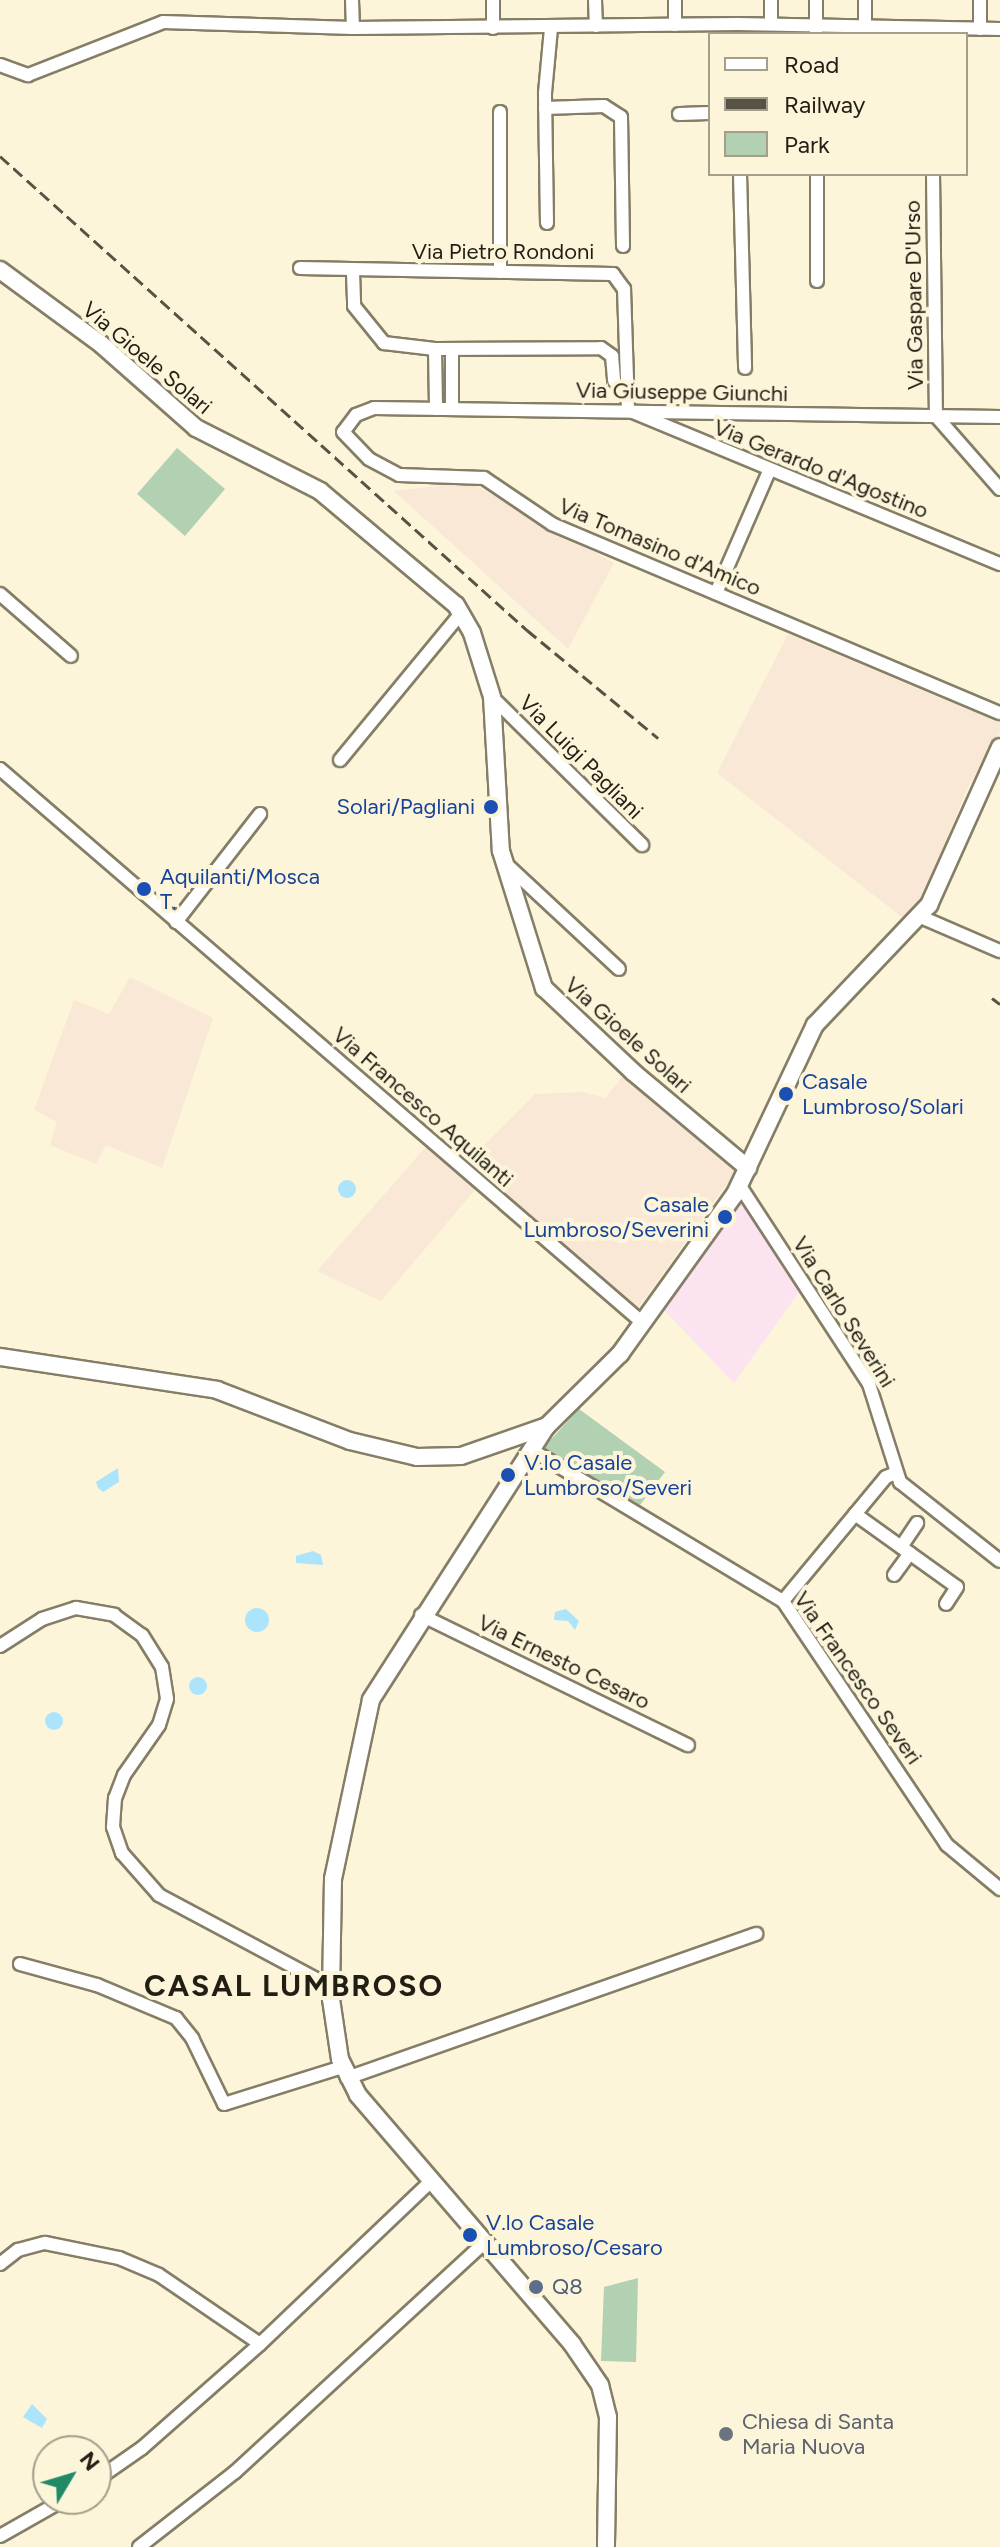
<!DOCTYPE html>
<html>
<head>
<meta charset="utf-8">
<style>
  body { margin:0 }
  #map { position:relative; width:1000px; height:2547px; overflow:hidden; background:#fcf5da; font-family:Figtree,sans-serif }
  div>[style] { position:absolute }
  .commercial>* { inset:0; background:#fbe3f0 }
  .industrial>* { inset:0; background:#f9e8d6 }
  .green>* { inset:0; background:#b2d0b2 }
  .water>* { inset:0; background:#ace4fc }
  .round { border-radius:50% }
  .roads { filter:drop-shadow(2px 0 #857e66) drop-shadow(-2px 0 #857e66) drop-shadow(0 2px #857e66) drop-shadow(0 -2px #857e66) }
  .minor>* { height:12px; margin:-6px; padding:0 6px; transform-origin:6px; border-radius:6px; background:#fff }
  .tertiary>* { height:16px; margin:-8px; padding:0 8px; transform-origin:8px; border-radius:8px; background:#fff }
  .rail>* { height:3px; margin-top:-1.5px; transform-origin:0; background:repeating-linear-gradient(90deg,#565244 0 12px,transparent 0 18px) }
  .dots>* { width:22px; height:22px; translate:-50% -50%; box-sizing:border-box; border:4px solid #fcf5da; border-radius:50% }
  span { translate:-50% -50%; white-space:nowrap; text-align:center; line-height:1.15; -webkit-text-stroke:8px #fcf5da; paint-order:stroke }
  .street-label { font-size:22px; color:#211e14 }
  .transit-label { font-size:22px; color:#164399 }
  .right { translate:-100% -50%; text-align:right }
  .left { translate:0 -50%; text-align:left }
  .service-label { font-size:22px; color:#4e5e75 }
  .worship-label { font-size:22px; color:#5b616d }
  .district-label { font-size:30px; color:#211e14; font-weight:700; letter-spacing:2px }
  .legend { position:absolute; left:708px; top:32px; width:260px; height:144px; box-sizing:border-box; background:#fcf5da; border:2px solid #a49f8b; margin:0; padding:10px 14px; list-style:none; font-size:24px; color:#211e14 }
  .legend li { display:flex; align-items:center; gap:16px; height:40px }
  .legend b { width:40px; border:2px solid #a49f8b }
  .north { position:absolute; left:32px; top:2435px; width:80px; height:80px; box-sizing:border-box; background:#fcf5da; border:2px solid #a49f8b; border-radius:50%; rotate:52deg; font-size:22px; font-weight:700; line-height:32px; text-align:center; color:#211e14 }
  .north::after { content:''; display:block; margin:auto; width:28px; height:36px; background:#208965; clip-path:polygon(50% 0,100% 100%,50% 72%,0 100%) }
</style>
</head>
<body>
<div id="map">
  <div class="commercial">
    <div style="clip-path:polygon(743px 1200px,802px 1288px,734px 1383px,662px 1308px)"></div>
  </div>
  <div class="industrial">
    <div style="clip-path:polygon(470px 482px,614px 563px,568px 649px,394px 491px)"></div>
    <div style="clip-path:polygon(788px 634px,1000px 723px,1000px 733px,968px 787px,926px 890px,903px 918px,717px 773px)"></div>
    <div style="clip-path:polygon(130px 977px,213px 1018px,162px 1168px,106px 1145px,96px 1164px,50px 1145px,57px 1122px,34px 1110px,74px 1000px,109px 1014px)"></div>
    <div style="clip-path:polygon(626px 1072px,736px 1171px,638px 1308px,484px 1179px,381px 1301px,317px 1271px,437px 1134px,469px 1160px,535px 1094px,582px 1092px,605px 1098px)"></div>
  </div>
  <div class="green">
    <div style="clip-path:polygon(177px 448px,225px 489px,185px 536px,137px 494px)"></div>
    <div style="clip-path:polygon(579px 1409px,665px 1472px,640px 1505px,542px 1449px)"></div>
    <div style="clip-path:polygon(638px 2278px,636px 2362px,601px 2361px,604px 2287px)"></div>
  </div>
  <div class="water">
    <div class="round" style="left:338px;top:1180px;width:18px;height:18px"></div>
    <div style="clip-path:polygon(118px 1468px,119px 1482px,103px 1492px,98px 1488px,96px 1482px)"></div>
    <div style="clip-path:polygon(313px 1551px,321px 1555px,323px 1565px,296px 1563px,296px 1556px)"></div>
    <div class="round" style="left:245px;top:1608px;width:24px;height:24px"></div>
    <div style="clip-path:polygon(566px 1609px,579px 1621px,575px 1630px,568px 1621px,554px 1620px,555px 1612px)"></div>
    <div class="round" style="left:189px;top:1677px;width:18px;height:18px"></div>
    <div class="round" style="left:45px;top:1712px;width:18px;height:18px"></div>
    <div style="clip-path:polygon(32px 2404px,47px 2419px,42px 2428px,23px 2417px)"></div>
  </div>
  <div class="roads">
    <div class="minor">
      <div style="left:352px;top:0;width:28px;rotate:88deg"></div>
      <div style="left:595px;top:0;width:26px;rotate:88deg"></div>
      <div style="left:771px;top:24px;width:24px;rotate:-90deg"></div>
      <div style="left:675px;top:25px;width:25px;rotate:-90deg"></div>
      <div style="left:865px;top:27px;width:27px;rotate:-90deg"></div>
      <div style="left:493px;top:28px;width:28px;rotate:-90deg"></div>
      <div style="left:980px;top:29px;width:29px;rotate:-90deg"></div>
      <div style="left:816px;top:31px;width:31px;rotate:-90deg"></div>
      <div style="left:0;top:65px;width:30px;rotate:20deg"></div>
      <div style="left:28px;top:75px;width:145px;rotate:-21.4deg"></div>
      <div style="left:163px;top:22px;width:190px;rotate:1.8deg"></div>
      <div style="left:353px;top:28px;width:385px;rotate:-0.6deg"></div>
      <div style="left:738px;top:24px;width:262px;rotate:1.1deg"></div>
      <div style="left:545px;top:108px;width:59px;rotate:-1.9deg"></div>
      <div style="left:604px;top:106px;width:20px;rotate:33deg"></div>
      <div style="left:621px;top:117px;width:129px;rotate:89.1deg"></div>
      <div style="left:679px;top:114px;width:31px;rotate:-2deg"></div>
      <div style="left:740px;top:174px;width:194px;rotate:88.5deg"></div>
      <div style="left:817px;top:174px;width:107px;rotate:90deg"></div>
      <div style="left:933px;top:174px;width:242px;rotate:89.3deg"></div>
      <div style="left:547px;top:223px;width:130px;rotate:-90.9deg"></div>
      <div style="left:545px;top:93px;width:65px;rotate:-84.7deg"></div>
      <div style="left:300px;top:268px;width:313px;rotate:1.1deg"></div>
      <div style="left:613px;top:274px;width:19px;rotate:54deg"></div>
      <div style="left:624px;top:289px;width:121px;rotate:88.1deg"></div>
      <div style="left:628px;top:410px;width:403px;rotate:22.5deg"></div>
      <div style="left:353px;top:272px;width:34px;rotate:88deg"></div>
      <div style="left:354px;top:306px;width:48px;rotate:51deg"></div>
      <div style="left:384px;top:343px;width:51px;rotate:6.7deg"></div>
      <div style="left:435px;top:349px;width:166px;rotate:-0.3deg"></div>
      <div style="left:601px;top:348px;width:14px;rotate:36deg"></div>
      <div style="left:612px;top:356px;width:25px;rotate:85deg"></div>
      <div style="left:500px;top:272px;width:160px;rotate:-90deg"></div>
      <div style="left:435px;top:349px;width:60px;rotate:89deg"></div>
      <div style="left:452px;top:349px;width:60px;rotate:90deg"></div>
      <div style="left:936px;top:416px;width:97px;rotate:48.8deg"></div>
      <div style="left:1000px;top:417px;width:626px;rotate:-179.18deg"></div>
      <div style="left:374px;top:408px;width:19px;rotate:159deg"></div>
      <div style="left:356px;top:415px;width:21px;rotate:127deg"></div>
      <div style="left:343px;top:432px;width:37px;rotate:46deg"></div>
      <div style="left:369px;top:459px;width:34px;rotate:28deg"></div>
      <div style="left:399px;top:475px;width:85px;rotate:2deg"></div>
      <div style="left:484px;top:478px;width:82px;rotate:34.1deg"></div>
      <div style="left:552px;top:524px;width:486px;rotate:22.9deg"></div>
      <div style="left:716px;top:593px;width:133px;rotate:-66.5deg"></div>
      <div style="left:0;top:594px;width:94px;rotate:41.1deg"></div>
      <div style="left:492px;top:697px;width:211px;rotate:44.6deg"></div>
      <div style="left:340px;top:760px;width:190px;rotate:-50.5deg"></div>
      <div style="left:0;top:769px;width:849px;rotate:40.75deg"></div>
      <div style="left:506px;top:864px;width:154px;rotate:42.9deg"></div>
      <div style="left:921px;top:917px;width:86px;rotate:23.3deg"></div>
      <div style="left:176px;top:922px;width:137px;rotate:-52.1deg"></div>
      <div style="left:740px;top:1186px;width:236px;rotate:56.9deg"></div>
      <div style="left:869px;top:1384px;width:103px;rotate:72.4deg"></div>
      <div style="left:900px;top:1482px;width:127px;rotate:38.3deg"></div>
      <div style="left:530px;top:1449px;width:295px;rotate:31deg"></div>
      <div style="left:783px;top:1601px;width:294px;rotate:56.1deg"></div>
      <div style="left:947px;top:1845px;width:69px;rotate:39.7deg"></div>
      <div style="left:855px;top:1514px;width:125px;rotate:35.6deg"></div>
      <div style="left:957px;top:1587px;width:20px;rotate:123deg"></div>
      <div style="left:901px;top:1547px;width:29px;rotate:-56deg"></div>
      <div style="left:894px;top:1575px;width:27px;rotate:-54deg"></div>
      <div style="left:783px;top:1601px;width:161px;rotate:-50.3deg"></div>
      <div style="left:886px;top:1477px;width:11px;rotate:-22deg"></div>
      <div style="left:421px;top:1615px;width:297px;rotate:26deg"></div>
      <div style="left:0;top:1646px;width:50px;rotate:-32.7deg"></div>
      <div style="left:42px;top:1619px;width:36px;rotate:-18deg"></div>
      <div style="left:76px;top:1608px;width:39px;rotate:10deg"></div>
      <div style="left:114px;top:1615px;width:34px;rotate:36deg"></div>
      <div style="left:142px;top:1635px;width:38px;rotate:58deg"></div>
      <div style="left:162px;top:1667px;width:32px;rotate:81deg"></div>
      <div style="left:167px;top:1699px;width:27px;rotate:107deg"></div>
      <div style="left:159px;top:1725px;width:61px;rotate:125deg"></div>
      <div style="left:124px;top:1775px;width:25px;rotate:111deg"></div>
      <div style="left:115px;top:1798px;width:29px;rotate:94deg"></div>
      <div style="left:113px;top:1827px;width:28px;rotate:71deg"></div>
      <div style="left:122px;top:1853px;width:56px;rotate:48.6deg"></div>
      <div style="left:159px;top:1895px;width:195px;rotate:28.1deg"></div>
      <div style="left:20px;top:1964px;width:80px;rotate:15.3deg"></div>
      <div style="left:97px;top:1985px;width:86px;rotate:22.7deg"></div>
      <div style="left:176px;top:2018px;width:26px;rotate:51deg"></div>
      <div style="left:192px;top:2038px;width:73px;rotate:64.1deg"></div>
      <div style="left:224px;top:2104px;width:124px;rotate:-17.4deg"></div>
      <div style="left:347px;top:2078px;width:434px;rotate:-19.4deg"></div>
      <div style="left:0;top:2264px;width:23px;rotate:-38deg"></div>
      <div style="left:18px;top:2250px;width:28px;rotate:-15deg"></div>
      <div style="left:45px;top:2243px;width:76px;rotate:11.5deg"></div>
      <div style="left:119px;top:2258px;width:43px;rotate:23deg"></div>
      <div style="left:159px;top:2275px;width:122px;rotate:34.3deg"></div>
      <div style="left:96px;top:2480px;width:56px;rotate:-34.8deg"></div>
      <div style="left:142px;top:2448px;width:157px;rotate:-41.4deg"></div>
      <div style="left:260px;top:2344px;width:236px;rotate:-43.6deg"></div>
      <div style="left:0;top:2536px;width:75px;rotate:-29.6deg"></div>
      <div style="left:139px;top:2547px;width:122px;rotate:-38deg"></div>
      <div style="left:235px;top:2472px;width:338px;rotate:-42.6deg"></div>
    </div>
    <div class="tertiary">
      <div style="left:0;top:270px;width:127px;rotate:36.3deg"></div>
      <div style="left:102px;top:345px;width:125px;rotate:41.4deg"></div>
      <div style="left:196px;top:428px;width:139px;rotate:26.9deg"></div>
      <div style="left:320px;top:491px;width:177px;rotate:40deg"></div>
      <div style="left:456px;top:605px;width:32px;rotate:60deg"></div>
      <div style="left:472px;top:633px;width:67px;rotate:72.6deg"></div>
      <div style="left:492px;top:697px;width:154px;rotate:86.7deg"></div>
      <div style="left:501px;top:851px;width:144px;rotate:72.6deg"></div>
      <div style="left:544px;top:988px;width:122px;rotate:43.3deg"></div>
      <div style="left:633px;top:1072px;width:150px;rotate:39.9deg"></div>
      <div style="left:0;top:1357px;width:219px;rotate:8.6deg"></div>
      <div style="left:217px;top:1390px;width:142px;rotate:21deg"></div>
      <div style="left:350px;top:1441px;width:69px;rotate:13.4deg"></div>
      <div style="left:417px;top:1457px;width:44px;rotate:-1.3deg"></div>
      <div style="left:461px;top:1456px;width:91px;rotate:-19.2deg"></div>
      <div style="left:547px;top:1426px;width:103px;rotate:-44.6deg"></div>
      <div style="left:620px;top:1354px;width:197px;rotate:-54.3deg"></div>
      <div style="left:735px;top:1194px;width:187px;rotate:-64.7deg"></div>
      <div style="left:815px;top:1025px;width:166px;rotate:-46.5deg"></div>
      <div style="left:929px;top:905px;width:173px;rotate:-65.8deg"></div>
      <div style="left:546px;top:1427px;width:324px;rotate:122.7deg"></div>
      <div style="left:371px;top:1700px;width:183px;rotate:102deg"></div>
      <div style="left:333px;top:1879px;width:120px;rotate:91deg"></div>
      <div style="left:331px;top:1999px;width:61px;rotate:81.5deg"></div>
      <div style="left:340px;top:2059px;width:40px;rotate:63.4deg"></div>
      <div style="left:358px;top:2095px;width:328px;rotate:49.3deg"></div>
      <div style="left:572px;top:2344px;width:50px;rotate:55.7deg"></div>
      <div style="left:600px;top:2385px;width:33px;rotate:76deg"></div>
      <div style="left:608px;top:2417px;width:130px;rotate:90.9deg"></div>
    </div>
  </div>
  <div class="rail">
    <div style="left:0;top:156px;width:709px;rotate:41.97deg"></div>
    <div style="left:527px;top:630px;width:170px;rotate:39.5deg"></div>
    <div style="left:992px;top:998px;width:10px;rotate:37deg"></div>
  </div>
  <div class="dots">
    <div style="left:491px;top:807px;background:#1a4fb4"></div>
    <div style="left:144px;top:889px;background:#1a4fb4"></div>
    <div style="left:786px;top:1094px;background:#1a4fb4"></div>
    <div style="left:725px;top:1217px;background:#1a4fb4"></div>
    <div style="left:508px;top:1475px;background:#1a4fb4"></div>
    <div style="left:470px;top:2235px;background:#1a4fb4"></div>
    <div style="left:536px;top:2287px;background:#5c6f8a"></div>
    <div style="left:726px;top:2434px;background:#6b7280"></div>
  </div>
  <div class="street-label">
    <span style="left:503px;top:252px">Via Pietro Rondoni</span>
    <span style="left:914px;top:295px;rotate:-91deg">Via Gaspare D'Urso</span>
    <span style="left:147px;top:358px;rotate:40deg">Via Gioele Solari</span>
    <span style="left:682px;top:392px;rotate:1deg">Via Giuseppe Giunchi</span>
    <span style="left:821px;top:469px;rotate:22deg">Via Gerardo d'Agostino</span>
    <span style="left:660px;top:547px;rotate:23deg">Via Tomasino d'Amico</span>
    <span style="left:581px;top:757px;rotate:45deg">Via Luigi Pagliani</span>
    <span style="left:628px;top:1035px;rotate:42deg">Via Gioele Solari</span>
    <span style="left:423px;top:1107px;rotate:41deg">Via Francesco Aquilanti</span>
    <span style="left:844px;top:1312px;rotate:58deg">Via Carlo Severini</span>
    <span style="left:564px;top:1662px;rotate:26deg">Via Ernesto Cesaro</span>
    <span style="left:858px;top:1678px;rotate:55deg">Via Francesco Severi</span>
  </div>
  <div class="transit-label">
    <span class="right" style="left:475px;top:807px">Solari/Pagliani</span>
    <span class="left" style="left:160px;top:889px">Aquilanti/Mosca<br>T.</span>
    <span class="left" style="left:802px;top:1094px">Casale<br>Lumbroso/Solari</span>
    <span class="right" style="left:709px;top:1217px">Casale<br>Lumbroso/Severini</span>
    <span class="left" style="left:524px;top:1475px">V.lo Casale<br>Lumbroso/Severi</span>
    <span class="left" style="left:486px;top:2235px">V.lo Casale<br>Lumbroso/Cesaro</span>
  </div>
  <div class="service-label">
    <span class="left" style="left:552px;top:2287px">Q8</span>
  </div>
  <div class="worship-label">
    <span class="left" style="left:742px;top:2434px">Chiesa di Santa<br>Maria Nuova</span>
  </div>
  <div class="district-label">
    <span style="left:294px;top:1986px">CASAL LUMBROSO</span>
  </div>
  <ul class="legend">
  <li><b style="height:10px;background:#fff"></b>Road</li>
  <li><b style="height:10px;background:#565244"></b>Railway</li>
  <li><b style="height:22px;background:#b2d0b2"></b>Park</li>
  </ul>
  <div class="north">N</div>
</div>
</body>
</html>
